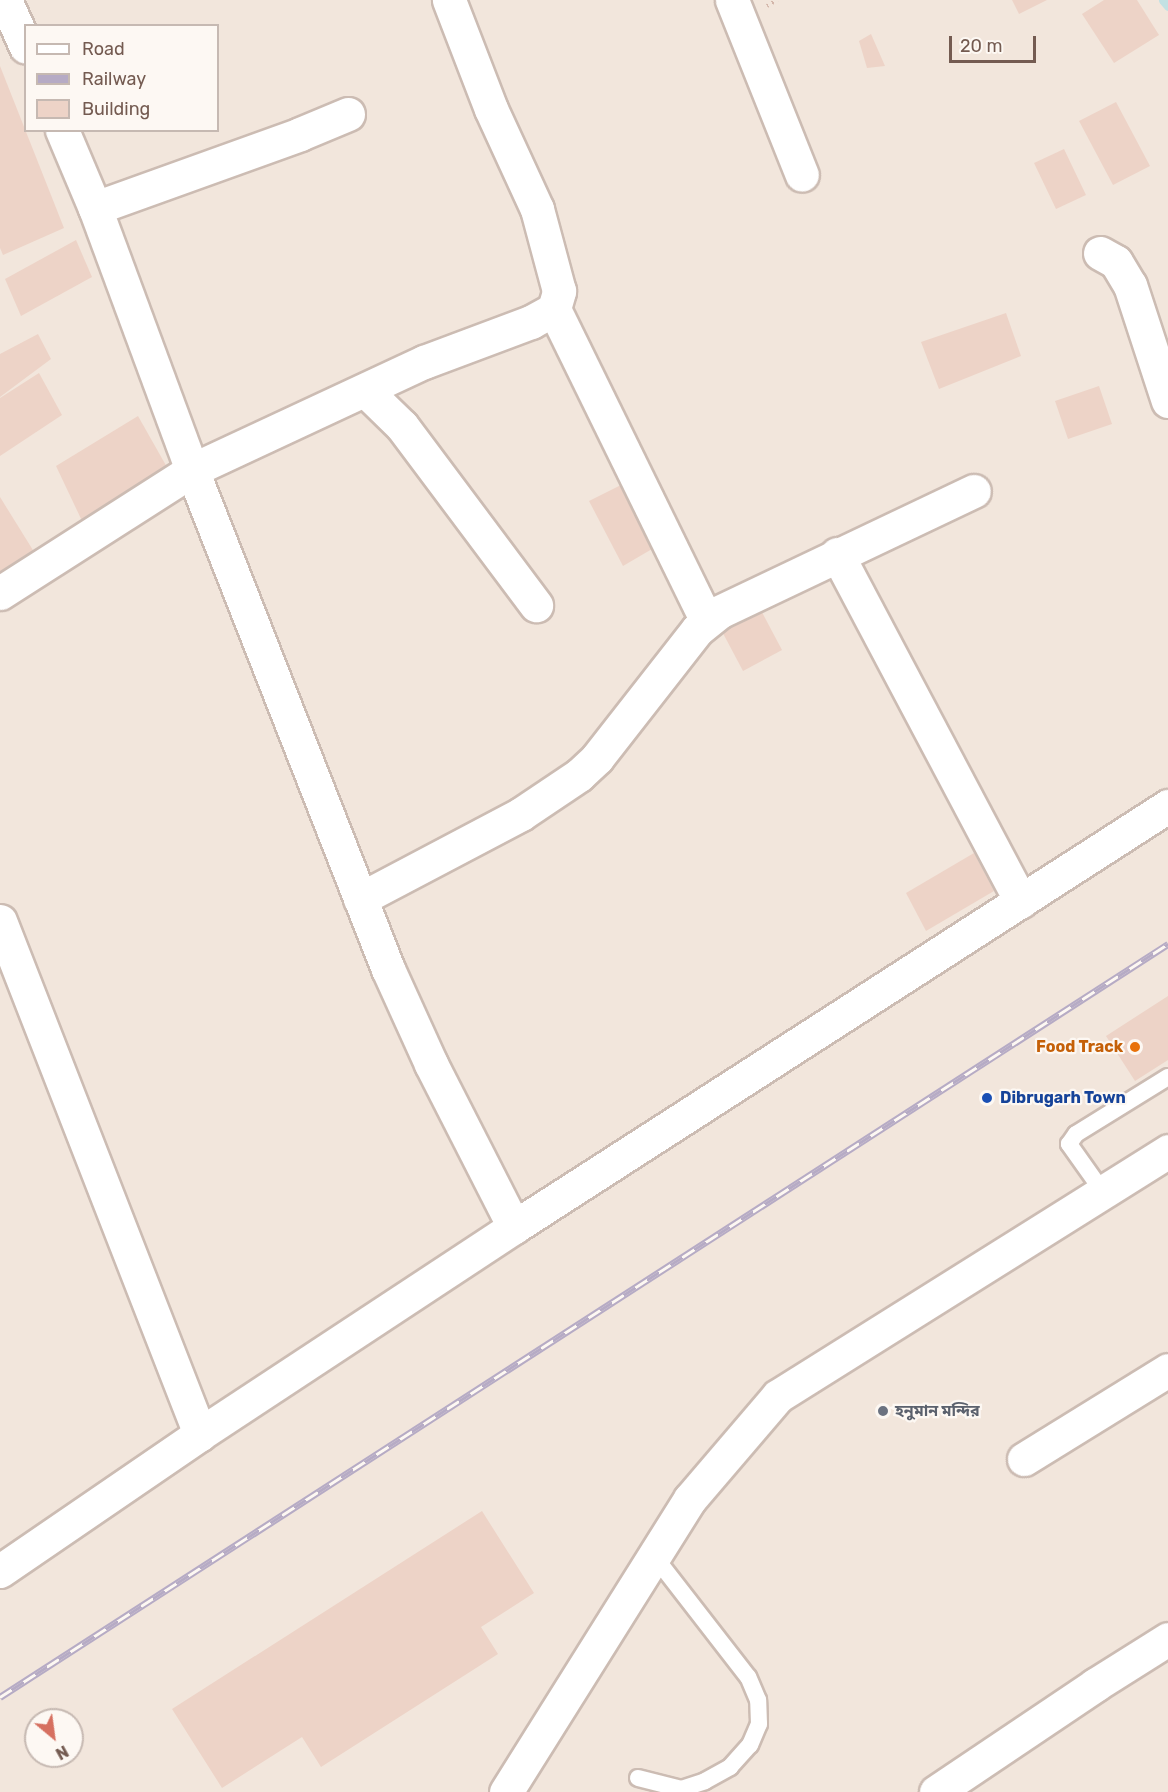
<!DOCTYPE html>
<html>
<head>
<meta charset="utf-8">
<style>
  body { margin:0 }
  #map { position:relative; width:1168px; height:1792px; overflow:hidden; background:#fbf4ed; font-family:Rubik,"Noto Sans Bengali",sans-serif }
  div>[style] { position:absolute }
  .residential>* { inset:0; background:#f2e6dc }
  .stream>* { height:9px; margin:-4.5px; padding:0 4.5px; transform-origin:4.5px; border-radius:4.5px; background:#c2e1e3 }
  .building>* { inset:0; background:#edd3c7 }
  .path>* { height:4px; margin-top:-2px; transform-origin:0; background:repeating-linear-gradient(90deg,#d3b6aa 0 1.5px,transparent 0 6px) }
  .roads { filter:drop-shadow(2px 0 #ccbcb3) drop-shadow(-2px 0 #ccbcb3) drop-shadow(0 2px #ccbcb3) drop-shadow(0 -2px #ccbcb3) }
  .service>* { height:16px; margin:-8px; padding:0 8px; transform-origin:8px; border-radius:8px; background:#fff }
  .minor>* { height:33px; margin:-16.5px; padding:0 16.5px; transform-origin:16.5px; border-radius:16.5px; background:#fff }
  .tertiary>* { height:33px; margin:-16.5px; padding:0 16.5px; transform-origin:16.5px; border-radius:16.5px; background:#fff }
  .secondary>* { height:33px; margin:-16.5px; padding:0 16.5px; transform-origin:16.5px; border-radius:16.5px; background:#fff }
  .rail>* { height:7px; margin-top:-3.5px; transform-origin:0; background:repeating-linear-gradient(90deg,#fdf8f3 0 14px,#b6abc5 0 28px); box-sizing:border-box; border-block:2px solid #b6abc5 }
  .dots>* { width:16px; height:16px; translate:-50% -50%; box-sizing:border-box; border:3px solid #fdf8f3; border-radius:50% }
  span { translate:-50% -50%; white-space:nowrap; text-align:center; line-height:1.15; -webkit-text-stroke:4.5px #fdf8f3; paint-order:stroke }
  .food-label { font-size:16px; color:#c56008; font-weight:700 }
  .right { translate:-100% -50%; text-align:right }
  .transit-label { font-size:16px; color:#164399; font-weight:700 }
  .left { translate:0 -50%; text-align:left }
  .worship-label { font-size:16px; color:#5b616d; font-weight:700 }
  .legend { position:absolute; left:24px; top:24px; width:195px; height:108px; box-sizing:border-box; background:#fdf8f3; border:2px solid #c6b9b2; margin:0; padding:8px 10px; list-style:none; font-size:18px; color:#745b51 }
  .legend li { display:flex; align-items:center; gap:12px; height:30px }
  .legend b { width:30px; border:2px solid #c6b9b2 }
  .north { position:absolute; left:24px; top:1708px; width:60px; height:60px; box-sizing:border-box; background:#fdf8f3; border:2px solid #c6b9b2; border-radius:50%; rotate:151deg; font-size:16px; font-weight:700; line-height:24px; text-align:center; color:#745b51 }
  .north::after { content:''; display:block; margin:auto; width:21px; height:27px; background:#d67060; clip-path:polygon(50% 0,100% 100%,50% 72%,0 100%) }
  .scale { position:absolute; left:949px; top:36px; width:87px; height:27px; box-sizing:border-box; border:3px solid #745b51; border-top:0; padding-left:8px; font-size:18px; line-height:21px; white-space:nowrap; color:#745b51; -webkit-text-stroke:4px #fdf8f3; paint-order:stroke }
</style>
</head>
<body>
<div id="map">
  <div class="residential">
    <div style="clip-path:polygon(evenodd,0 0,1168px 0,1168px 1792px,0 1792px,0 0,26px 26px,218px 26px,218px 130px,26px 130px,26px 26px,0 0,36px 1720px,72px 1720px,72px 1756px,36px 1756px,36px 1720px)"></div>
  </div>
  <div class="stream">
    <div style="left:1163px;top:0;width:8px;rotate:50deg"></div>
  </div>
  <div class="building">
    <div style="clip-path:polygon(1012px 0,1047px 0,1019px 14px)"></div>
    <div style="clip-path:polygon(1104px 0,1137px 0,1159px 35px,1114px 63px,1082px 14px)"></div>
    <div style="clip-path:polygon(871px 34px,885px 66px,867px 68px,859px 41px)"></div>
    <div style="clip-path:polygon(0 66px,64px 228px,3px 255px,0 248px)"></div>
    <div style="clip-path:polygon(1116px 102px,1150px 166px,1113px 185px,1079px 121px)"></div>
    <div style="clip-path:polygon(1064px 149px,1086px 195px,1056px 209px,1034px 163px)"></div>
    <div style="clip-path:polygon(76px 240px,92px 277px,21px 316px,5px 279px)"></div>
    <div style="clip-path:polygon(1006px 313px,1021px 356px,939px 389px,921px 342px)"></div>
    <div style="clip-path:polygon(38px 334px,51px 359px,0 397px,0 354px)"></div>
    <div style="clip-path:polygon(39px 373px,62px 415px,0 456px,0 398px)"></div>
    <div style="clip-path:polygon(1099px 386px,1112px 424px,1068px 439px,1055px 401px)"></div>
    <div style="clip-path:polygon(138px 416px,168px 469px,83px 523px,56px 466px)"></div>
    <div style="clip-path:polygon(631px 480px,664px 542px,623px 566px,589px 501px)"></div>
    <div style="clip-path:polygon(0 497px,36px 555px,0 578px)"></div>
    <div style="clip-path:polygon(756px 601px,782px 650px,743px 671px,717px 622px)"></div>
    <div style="clip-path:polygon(974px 853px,994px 891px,926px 931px,906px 893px)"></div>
    <div style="clip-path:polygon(1168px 996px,1168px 1060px,1135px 1081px,1106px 1036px)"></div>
    <div style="clip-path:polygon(482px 1511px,534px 1593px,481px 1627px,498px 1654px,321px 1767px,302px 1737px,222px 1788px,172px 1709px)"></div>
  </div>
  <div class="path">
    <div style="left:767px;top:6px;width:12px;rotate:-31deg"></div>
  </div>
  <div class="roads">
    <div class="service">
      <div style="left:1103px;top:1192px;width:59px;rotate:-125.3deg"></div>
      <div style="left:1069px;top:1144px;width:12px;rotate:-55deg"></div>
      <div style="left:1076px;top:1134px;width:108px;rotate:-31.8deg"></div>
      <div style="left:638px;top:1778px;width:44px;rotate:14.3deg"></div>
      <div style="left:681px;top:1789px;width:25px;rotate:-18deg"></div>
      <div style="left:705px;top:1781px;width:29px;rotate:-29deg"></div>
      <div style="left:730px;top:1767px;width:30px;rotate:-48deg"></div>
      <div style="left:750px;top:1745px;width:23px;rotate:-67deg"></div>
      <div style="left:759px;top:1724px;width:24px;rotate:-92deg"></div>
      <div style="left:758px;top:1700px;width:25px;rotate:-113deg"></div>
      <div style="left:748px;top:1677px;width:152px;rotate:-127.8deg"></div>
    </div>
    <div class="minor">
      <div style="left:5px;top:0;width:51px;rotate:65.9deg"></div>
      <div style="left:732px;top:0;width:188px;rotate:68.2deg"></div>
      <div style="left:62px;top:130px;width:85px;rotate:67.1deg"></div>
      <div style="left:95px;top:208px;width:279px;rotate:69.7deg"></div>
      <div style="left:192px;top:470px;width:536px;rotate:68.56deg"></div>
      <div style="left:388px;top:969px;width:104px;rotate:65.6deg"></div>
      <div style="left:431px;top:1064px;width:183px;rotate:63deg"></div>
      <div style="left:95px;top:208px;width:218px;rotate:-19.8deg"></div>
      <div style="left:300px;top:134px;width:52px;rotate:-22.6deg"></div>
      <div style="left:1100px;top:253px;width:18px;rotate:29deg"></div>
      <div style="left:1116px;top:262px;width:27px;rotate:59deg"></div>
      <div style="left:1130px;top:285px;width:122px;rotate:71.9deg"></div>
      <div style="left:554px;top:309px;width:347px;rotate:63.9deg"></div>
      <div style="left:366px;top:391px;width:50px;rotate:44.2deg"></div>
      <div style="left:402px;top:426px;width:224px;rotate:53.2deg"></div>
      <div style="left:837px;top:554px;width:393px;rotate:62.1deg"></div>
      <div style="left:0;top:593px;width:228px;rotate:-32.6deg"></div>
      <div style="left:192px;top:470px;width:256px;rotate:-25deg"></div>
      <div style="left:424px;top:362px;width:114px;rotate:-20.5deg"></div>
      <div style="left:531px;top:322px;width:26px;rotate:-29deg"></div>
      <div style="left:554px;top:309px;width:19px;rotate:-74deg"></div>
      <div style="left:559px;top:291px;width:85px;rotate:-105deg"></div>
      <div style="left:537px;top:209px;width:110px;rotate:-114.7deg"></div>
      <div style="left:491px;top:109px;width:117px;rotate:-111.1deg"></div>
      <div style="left:360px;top:899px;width:182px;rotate:-27.8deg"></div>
      <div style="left:521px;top:814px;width:70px;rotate:-33.9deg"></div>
      <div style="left:579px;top:775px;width:25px;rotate:-43deg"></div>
      <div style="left:597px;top:758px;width:162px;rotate:-52deg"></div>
      <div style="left:697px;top:630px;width:28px;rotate:-39deg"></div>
      <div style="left:719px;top:612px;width:282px;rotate:-25.4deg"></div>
      <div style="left:0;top:921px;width:551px;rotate:68.7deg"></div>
      <div style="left:1024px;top:1459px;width:169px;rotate:-31.7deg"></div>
      <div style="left:936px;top:1792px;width:192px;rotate:-33.9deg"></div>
      <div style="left:1095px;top:1685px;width:86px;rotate:-32.2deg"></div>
    </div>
    <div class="tertiary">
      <div style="left:0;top:1571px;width:242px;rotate:-34.4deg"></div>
      <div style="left:200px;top:1434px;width:376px;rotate:-33.4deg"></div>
      <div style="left:514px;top:1227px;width:778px;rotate:-32.77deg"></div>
    </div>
    <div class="secondary">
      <div style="left:506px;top:1792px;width:346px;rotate:-57.9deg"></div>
      <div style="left:690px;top:1499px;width:135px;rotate:-49.5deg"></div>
      <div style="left:778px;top:1396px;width:461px;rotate:-32.1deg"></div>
    </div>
  </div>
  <div class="rail">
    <div style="left:0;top:1697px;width:1390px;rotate:-32.81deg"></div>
  </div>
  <div class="dots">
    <div style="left:1135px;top:1047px;background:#e8710a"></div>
    <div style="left:987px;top:1098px;background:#1a4fb4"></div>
    <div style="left:883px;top:1411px;background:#6b7280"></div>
  </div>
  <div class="food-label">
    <span class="right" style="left:1123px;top:1047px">Food Track</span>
  </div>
  <div class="transit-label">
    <span class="left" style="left:1000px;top:1098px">Dibrugarh Town</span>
  </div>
  <div class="worship-label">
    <span class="left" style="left:895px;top:1411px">হনুমান মন্দির</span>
  </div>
  <ul class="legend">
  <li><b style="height:8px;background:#fff"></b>Road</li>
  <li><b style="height:8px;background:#b6abc5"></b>Railway</li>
  <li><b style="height:16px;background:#edd3c7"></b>Building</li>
  </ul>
  <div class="north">N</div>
  <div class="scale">20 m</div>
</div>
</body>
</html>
